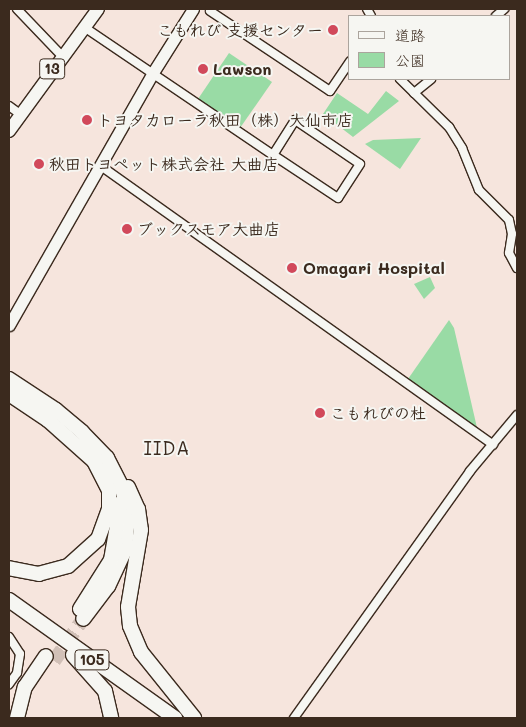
<!DOCTYPE html>
<html>
<head>
<meta charset="utf-8">
<style>
  body { margin:0 }
  #map { position:relative; width:526px; height:727px; overflow:hidden; background:#f6e5dd; font-family:Mali,"Klee One",sans-serif }
  div>[style] { position:absolute }
  .green>* { inset:0; background:#99dba5 }
  .highway-tunnel>* { height:14px; margin-top:-7px; transform-origin:0; background:repeating-linear-gradient(90deg,#d1c0b7 0 14px,transparent 0 21px) }
  .roads { filter:drop-shadow(1px 0 #3b2a1e) drop-shadow(-1px 0 #3b2a1e) drop-shadow(0 1px #3b2a1e) drop-shadow(0 -1px #3b2a1e) }
  .street>* { height:8px; margin:-4px; padding:0 4px; transform-origin:4px; border-radius:4px; background:#f6f6f2 }
  .secondary>* { height:11px; margin:-5.5px; padding:0 5.5px; transform-origin:5.5px; border-radius:5.5px; background:#f6f6f2 }
  .primary>* { height:12px; margin:-6px; padding:0 6px; transform-origin:6px; border-radius:6px; background:#f6f6f2 }
  .highway>* { height:14px; margin:-7px; padding:0 7px; transform-origin:7px; border-radius:7px; background:#f6f6f2 }
  .dots>* { width:14px; height:14px; translate:-50% -50%; box-sizing:border-box; border:2px solid #f6f6f2; border-radius:50% }
  span { translate:-50% -50%; white-space:nowrap; text-align:center; line-height:1.15; -webkit-text-stroke:4px #f6f6f2; paint-order:stroke }
  .shield-label span { padding:1px 4px; background:#f6f6f2; border:1px solid; border-radius:4px; -webkit-text-stroke-width:0 }
  .shield-label { font-size:15px; color:#3b2a1e; font-weight:700 }
  .poi-label { font-size:16px; color:#3b2a1e; font-weight:700 }
  .right { translate:-100% -50%; text-align:right }
  .left { translate:0 -50%; text-align:left }
  .quarter-label { font-size:19px; color:#3b2a1e; letter-spacing:1px }
  .frame { position:absolute; inset:0; border:10px solid #3b2a1e; pointer-events:none }
  .legend { position:absolute; left:348px; top:15px; width:162px; height:65px; box-sizing:border-box; background:#f6f6f2; border:1px solid #aba49d; margin:0; padding:6px 9px; list-style:none; font-size:15px; color:#3b2a1e }
  .legend li { display:flex; align-items:center; gap:10px; height:25px }
  .legend b { width:25px; border:1px solid #aba49d }
</style>
</head>
<body>
<div id="map">
  <div class="green">
    <div style="clip-path:polygon(229px 53px,272px 82px,240px 128px,198px 99px)"></div>
    <div style="clip-path:polygon(386px 91px,399px 101px,353px 137px,323px 114px,337px 93px,368px 114px)"></div>
    <div style="clip-path:polygon(421px 138px,400px 169px,365px 144px,373px 140px)"></div>
    <div style="clip-path:polygon(430px 277px,435px 288px,424px 299px,414px 284px)"></div>
    <div style="clip-path:polygon(449px 320px,454px 328px,478px 432px,408px 379px)"></div>
  </div>
  <div class="highway-tunnel">
    <div style="left:54px;top:661px;width:51px;rotate:-55.4deg"></div>
  </div>
  <div class="roads">
    <div class="street">
      <div style="left:17px;top:9px;width:65px;rotate:46.2deg"></div>
      <div style="left:367px;top:9px;width:8px;rotate:60deg"></div>
      <div style="left:210px;top:11px;width:144px;rotate:33.7deg"></div>
      <div style="left:330px;top:91px;width:36px;rotate:-56deg"></div>
      <div style="left:496px;top:16px;width:11px;rotate:-41deg"></div>
      <div style="left:84px;top:27px;width:228px;rotate:34.1deg"></div>
      <div style="left:273px;top:155px;width:41px;rotate:-57.8deg"></div>
      <div style="left:295px;top:120px;width:78px;rotate:34.1deg"></div>
      <div style="left:360px;top:164px;width:40px;rotate:122.9deg"></div>
      <div style="left:338px;top:198px;width:78px;rotate:-146.5deg"></div>
      <div style="left:400px;top:79px;width:69px;rotate:44.4deg"></div>
      <div style="left:449px;top:127px;width:25px;rotate:58deg"></div>
      <div style="left:462px;top:148px;width:45px;rotate:68deg"></div>
      <div style="left:479px;top:190px;width:42px;rotate:45deg"></div>
      <div style="left:509px;top:220px;width:14px;rotate:78deg"></div>
      <div style="left:512px;top:234px;width:19px;rotate:99deg"></div>
      <div style="left:509px;top:253px;width:17px;rotate:62deg"></div>
      <div style="left:414px;top:93px;width:22px;rotate:-39deg"></div>
      <div style="left:9px;top:106px;width:14px;rotate:36deg"></div>
      <div style="left:101px;top:166px;width:481px;rotate:35.4deg"></div>
      <div style="left:9px;top:637px;width:20px;rotate:57deg"></div>
      <div style="left:20px;top:654px;width:19px;rotate:99deg"></div>
      <div style="left:17px;top:673px;width:14px;rotate:126deg"></div>
      <div style="left:294px;top:718px;width:303px;rotate:-54.5deg"></div>
      <div style="left:470px;top:471px;width:73px;rotate:-50deg"></div>
    </div>
    <div class="secondary">
      <div style="left:9px;top:325px;width:289px;rotate:-60.3deg"></div>
      <div style="left:152px;top:74px;width:77px;rotate:-57.8deg"></div>
    </div>
    <div class="primary">
      <div style="left:9px;top:131px;width:151px;rotate:-53.9deg"></div>
    </div>
    <div class="highway">
      <div style="left:9px;top:379px;width:56px;rotate:33.4deg"></div>
      <div style="left:56px;top:410px;width:34px;rotate:40deg"></div>
      <div style="left:82px;top:432px;width:36px;rotate:46deg"></div>
      <div style="left:107px;top:458px;width:34px;rotate:63deg"></div>
      <div style="left:122px;top:488px;width:29px;rotate:78deg"></div>
      <div style="left:128px;top:516px;width:34px;rotate:95deg"></div>
      <div style="left:125px;top:550px;width:40px;rotate:115deg"></div>
      <div style="left:108px;top:586px;width:41px;rotate:127.1deg"></div>
      <div style="left:9px;top:394px;width:47px;rotate:33.7deg"></div>
      <div style="left:48px;top:420px;width:62px;rotate:41.7deg"></div>
      <div style="left:94px;top:461px;width:33px;rotate:63deg"></div>
      <div style="left:109px;top:490px;width:19px;rotate:90deg"></div>
      <div style="left:109px;top:509px;width:32px;rotate:110deg"></div>
      <div style="left:98px;top:539px;width:40px;rotate:138deg"></div>
      <div style="left:68px;top:566px;width:30px;rotate:165deg"></div>
      <div style="left:39px;top:574px;width:31px;rotate:-169deg"></div>
      <div style="left:128px;top:487px;width:24px;rotate:66deg"></div>
      <div style="left:138px;top:509px;width:21px;rotate:82deg"></div>
      <div style="left:141px;top:530px;width:78px;rotate:99.6deg"></div>
      <div style="left:128px;top:607px;width:19px;rotate:84deg"></div>
      <div style="left:130px;top:626px;width:28px;rotate:67deg"></div>
      <div style="left:141px;top:652px;width:85px;rotate:51.2deg"></div>
      <div style="left:9px;top:600px;width:204px;rotate:35.4deg"></div>
      <div style="left:80px;top:609px;width:58px;rotate:-57.7deg"></div>
      <div style="left:111px;top:560px;width:34px;rotate:-80deg"></div>
      <div style="left:117px;top:527px;width:24px;rotate:-99deg"></div>
      <div style="left:73px;top:655px;width:48px;rotate:48.4deg"></div>
      <div style="left:105px;top:691px;width:28px;rotate:77deg"></div>
      <div style="left:17px;top:718px;width:32px;rotate:-76deg"></div>
      <div style="left:25px;top:687px;width:37px;rotate:-56deg"></div>
    </div>
  </div>
  <div class="dots">
    <div style="left:333px;top:30px;background:#d1495b"></div>
    <div style="left:203px;top:69px;background:#d1495b"></div>
    <div style="left:87px;top:120px;background:#d1495b"></div>
    <div style="left:39px;top:164px;background:#d1495b"></div>
    <div style="left:127px;top:229px;background:#d1495b"></div>
    <div style="left:292px;top:268px;background:#d1495b"></div>
    <div style="left:320px;top:413px;background:#d1495b"></div>
  </div>
  <div class="shield-label">
    <span style="left:52px;top:69px">13</span>
    <span style="left:92px;top:660px">105</span>
  </div>
  <div class="poi-label">
    <span class="right" style="left:323px;top:30px">こもれび 支援センター</span>
    <span class="left" style="left:213px;top:69px">Lawson</span>
    <span class="left" style="left:97px;top:120px">トヨタカローラ秋田（株）大仙市店</span>
    <span class="left" style="left:49px;top:164px">秋田トヨペット株式会社 大曲店</span>
    <span class="left" style="left:137px;top:229px">ブックスモア大曲店</span>
    <span class="left" style="left:303px;top:268px">Omagari Hospital</span>
    <span class="left" style="left:330px;top:413px">こもれびの杜</span>
  </div>
  <div class="quarter-label">
    <span style="left:167px;top:448px">IIDA</span>
  </div>
  <div class="frame"></div>
  <ul class="legend">
  <li><b style="height:6px;background:#f6f6f2"></b>道路</li>
  <li><b style="height:14px;background:#99dba5"></b>公園</li>
  </ul>
</div>
</body>
</html>
